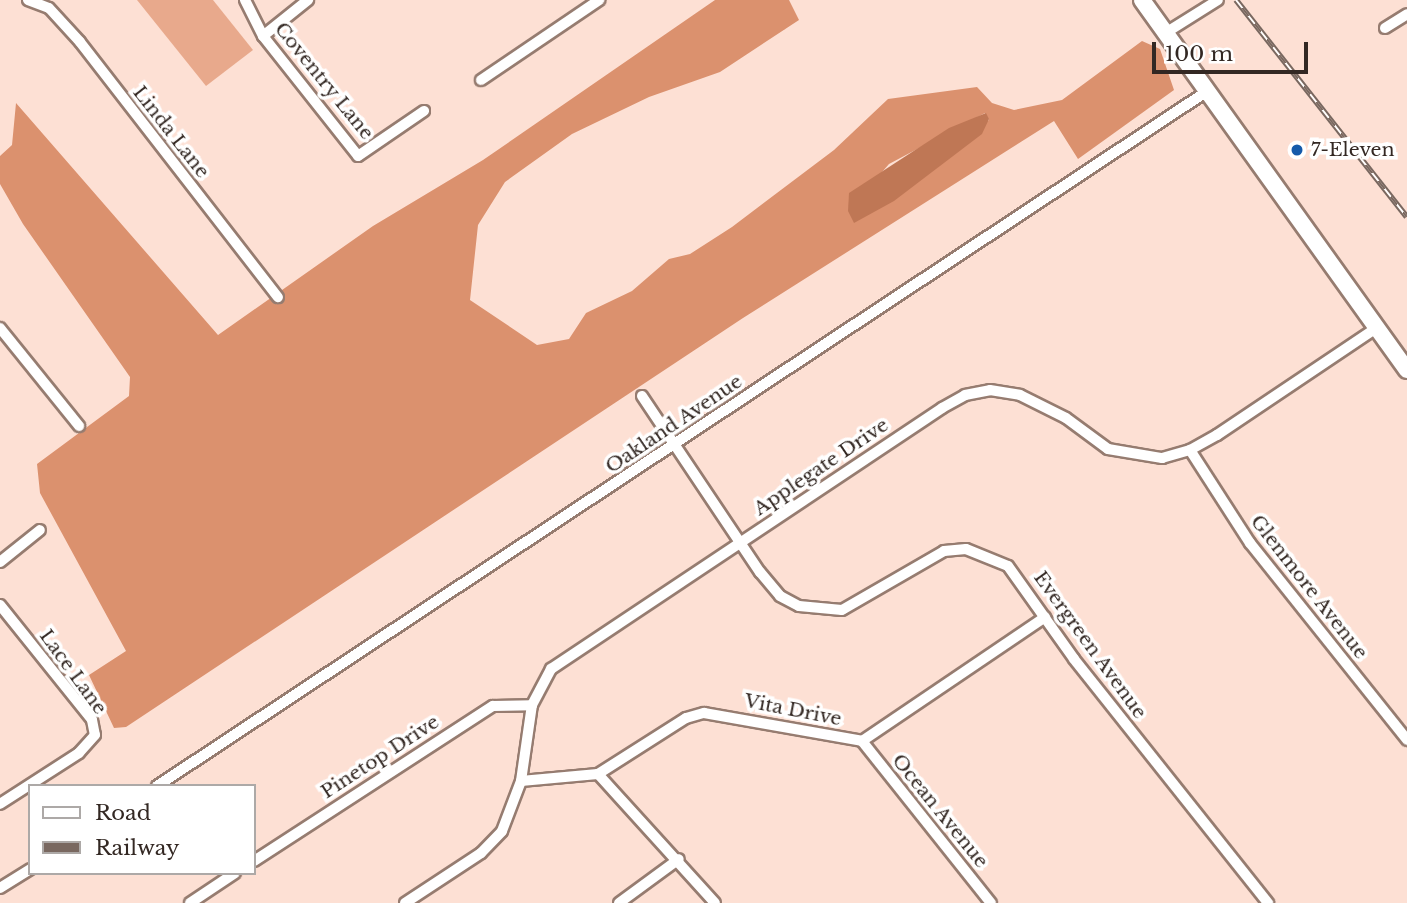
<!DOCTYPE html>
<html>
<head>
<meta charset="utf-8">
<style>
  body { margin:0 }
  #map { position:relative; width:1407px; height:903px; overflow:hidden; background:#fde0d4; font-family:"Libre Baskerville",serif }
  div>[style] { position:absolute }
  .green>* { inset:0; background:#e8a98c }
  .forest>* { inset:0; background:#db916e }
  .water>* { inset:0; background:#bf7755 }
  .roads { filter:drop-shadow(2px 0 #967c70) drop-shadow(-2px 0 #967c70) drop-shadow(0 2px #967c70) drop-shadow(0 -2px #967c70) }
  .minor>* { height:10px; margin:-5px; padding:0 5px; transform-origin:5px; border-radius:5px; background:#fff }
  .secondary>* { height:16px; margin:-8px; padding:0 8px; transform-origin:8px; border-radius:8px; background:#fff }
  .rail>* { height:6px; margin-top:-3px; transform-origin:0; background:repeating-linear-gradient(90deg,#fff 0 10px,#796860 0 20px); box-sizing:border-box; border-block:2px solid #796860 }
  .dots>* { width:19px; height:19px; translate:-50% -50%; box-sizing:border-box; border:4px solid #fff; border-radius:50% }
  span { translate:-50% -50%; white-space:nowrap; text-align:center; line-height:1.15; -webkit-text-stroke:7px #fff; paint-order:stroke }
  .street-label { font-size:19px; color:#332823 }
  .poi-label { font-size:19px; color:#332823 }
  .left { translate:0 -50%; text-align:left }
  .legend { position:absolute; left:28px; top:784px; width:228px; height:91px; box-sizing:border-box; background:#fff; border:2px solid #ada9a7; margin:0; padding:9px 12px; list-style:none; font-size:21px; color:#332823 }
  .legend li { display:flex; align-items:center; gap:14px; height:35px }
  .legend b { width:35px; border:2px solid #ada9a7 }
  .scale { position:absolute; left:1152px; top:42px; width:156px; height:32px; box-sizing:border-box; border:4px solid #332823; border-top:0; padding-left:9px; font-size:21px; line-height:24px; white-space:nowrap; color:#332823; -webkit-text-stroke:5px #fff; paint-order:stroke }
</style>
</head>
<body>
<div id="map">
  <div class="green">
    <div style="clip-path:polygon(137px 0,213px 0,253px 50px,206px 86px)"></div>
  </div>
  <div class="forest">
    <div style="clip-path:polygon(evenodd,715px 0,789px 0,799px 20px,720px 72px,649px 97px,572px 134px,505px 182px,478px 225px,470px 300px,537px 345px,569px 339px,586px 313px,632px 291px,669px 259px,690px 254px,732px 227px,834px 150px,888px 99px,977px 87px,992px 103px,1014px 110px,1062px 100px,1142px 41px,1160px 49px,1174px 90px,1078px 159px,1054px 121px,743px 318px,126px 727px,114px 728px,89px 675px,126px 651px,40px 493px,37px 464px,129px 396px,130px 377px,23px 224px,0 184px,0 156px,12px 145px,16px 103px,218px 335px,373px 226px,483px 160px,715px 0,985px 113px,989px 120px,848px 211px,889px 164px,985px 113px)"></div>
  </div>
  <div class="water">
    <div style="clip-path:polygon(986px 113px,989px 119px,982px 134px,894px 201px,854px 223px,848px 211px,849px 193px,949px 128px)"></div>
  </div>
  <div class="roads">
    <div class="minor">
      <div style="left:28px;top:0;width:22px;rotate:21deg"></div>
      <div style="left:49px;top:8px;width:46px;rotate:47.6deg"></div>
      <div style="left:80px;top:42px;width:323px;rotate:52.2deg"></div>
      <div style="left:245px;top:0;width:40px;rotate:63.4deg"></div>
      <div style="left:263px;top:36px;width:153px;rotate:51.6deg"></div>
      <div style="left:358px;top:156px;width:80px;rotate:-34.3deg"></div>
      <div style="left:1385px;top:28px;width:26px;rotate:-32deg"></div>
      <div style="left:1167px;top:32px;width:60px;rotate:-32.1deg"></div>
      <div style="left:263px;top:36px;width:58px;rotate:-38.7deg"></div>
      <div style="left:481px;top:80px;width:143px;rotate:-34.1deg"></div>
      <div style="left:0;top:328px;width:126px;rotate:51.1deg"></div>
      <div style="left:642px;top:396px;width:212px;rotate:56.2deg"></div>
      <div style="left:760px;top:572px;width:31px;rotate:50deg"></div>
      <div style="left:780px;top:596px;width:21px;rotate:28deg"></div>
      <div style="left:799px;top:606px;width:43px;rotate:5.3deg"></div>
      <div style="left:842px;top:610px;width:118px;rotate:-30deg"></div>
      <div style="left:944px;top:551px;width:22px;rotate:-5deg"></div>
      <div style="left:966px;top:549px;width:45px;rotate:22deg"></div>
      <div style="left:1008px;top:566px;width:114px;rotate:54.6deg"></div>
      <div style="left:1074px;top:659px;width:312px;rotate:51.5deg"></div>
      <div style="left:1190px;top:450px;width:111px;rotate:57.2deg"></div>
      <div style="left:1250px;top:543px;width:252px;rotate:51.4deg"></div>
      <div style="left:0;top:562px;width:51px;rotate:-38.7deg"></div>
      <div style="left:0;top:605px;width:147px;rotate:51.3deg"></div>
      <div style="left:92px;top:720px;width:15px;rotate:79deg"></div>
      <div style="left:95px;top:735px;width:24px;rotate:132deg"></div>
      <div style="left:79px;top:753px;width:94px;rotate:147.2deg"></div>
      <div style="left:862px;top:741px;width:207px;rotate:51.5deg"></div>
      <div style="left:598px;top:774px;width:104px;rotate:-32.5deg"></div>
      <div style="left:686px;top:718px;width:19px;rotate:-16deg"></div>
      <div style="left:704px;top:713px;width:160px;rotate:10deg"></div>
      <div style="left:862px;top:741px;width:221px;rotate:-34.1deg"></div>
      <div style="left:521px;top:781px;width:77px;rotate:-5.2deg"></div>
      <div style="left:598px;top:774px;width:174px;rotate:47.8deg"></div>
      <div style="left:157px;top:786px;width:1261px;rotate:-33.49deg"></div>
      <div style="left:254px;top:861px;width:285px;rotate:-33deg"></div>
      <div style="left:493px;top:706px;width:39px;rotate:-1deg"></div>
      <div style="left:0;top:888px;width:36px;rotate:-32deg"></div>
      <div style="left:190px;top:903px;width:54px;rotate:-33.7deg"></div>
      <div style="left:405px;top:903px;width:91px;rotate:-33.3deg"></div>
      <div style="left:481px;top:853px;width:30px;rotate:-46deg"></div>
      <div style="left:502px;top:831px;width:53px;rotate:-69.2deg"></div>
      <div style="left:521px;top:781px;width:77px;rotate:-81.8deg"></div>
      <div style="left:532px;top:705px;width:41px;rotate:-62.2deg"></div>
      <div style="left:551px;top:669px;width:470px;rotate:-33.7deg"></div>
      <div style="left:942px;top:408px;width:26px;rotate:-29deg"></div>
      <div style="left:965px;top:395px;width:25px;rotate:-11deg"></div>
      <div style="left:990px;top:390px;width:30px;rotate:9deg"></div>
      <div style="left:1020px;top:395px;width:51px;rotate:26.6deg"></div>
      <div style="left:1066px;top:418px;width:52px;rotate:36.4deg"></div>
      <div style="left:1108px;top:449px;width:55px;rotate:9.5deg"></div>
      <div style="left:1162px;top:458px;width:29px;rotate:-16deg"></div>
      <div style="left:1190px;top:450px;width:31px;rotate:-29deg"></div>
      <div style="left:1217px;top:435px;width:194px;rotate:-33.9deg"></div>
      <div style="left:619px;top:903px;width:74px;rotate:-36.3deg"></div>
    </div>
    <div class="secondary">
      <div style="left:1142px;top:0;width:455px;rotate:54.4deg"></div>
    </div>
  </div>
  <div class="rail">
    <div style="left:1236px;top:0;width:276px;rotate:51.8deg"></div>
  </div>
  <div class="dots">
    <div style="left:1297px;top:150px;background:#155aaa"></div>
  </div>
  <div class="street-label">
    <span style="left:324px;top:81px;rotate:51deg">Coventry Lane</span>
    <span style="left:171px;top:132px;rotate:52deg">Linda Lane</span>
    <span style="left:674px;top:424px;rotate:-34deg">Oakland Avenue</span>
    <span style="left:821px;top:467px;rotate:-34deg">Applegate Drive</span>
    <span style="left:1309px;top:587px;rotate:52deg">Glenmore Avenue</span>
    <span style="left:1090px;top:645px;rotate:54deg">Evergreen Avenue</span>
    <span style="left:73px;top:672px;rotate:54deg">Lace Lane</span>
    <span style="left:793px;top:710px;rotate:11deg">Vita Drive</span>
    <span style="left:380px;top:757px;rotate:-33deg">Pinetop Drive</span>
    <span style="left:940px;top:811px;rotate:51deg">Ocean Avenue</span>
  </div>
  <div class="poi-label">
    <span class="left" style="left:1311px;top:150px">7-Eleven</span>
  </div>
  <ul class="legend">
  <li><b style="height:9px;background:#fff"></b>Road</li>
  <li><b style="height:9px;background:#796860"></b>Railway</li>
  </ul>
  <div class="scale">100 m</div>
</div>
</body>
</html>
